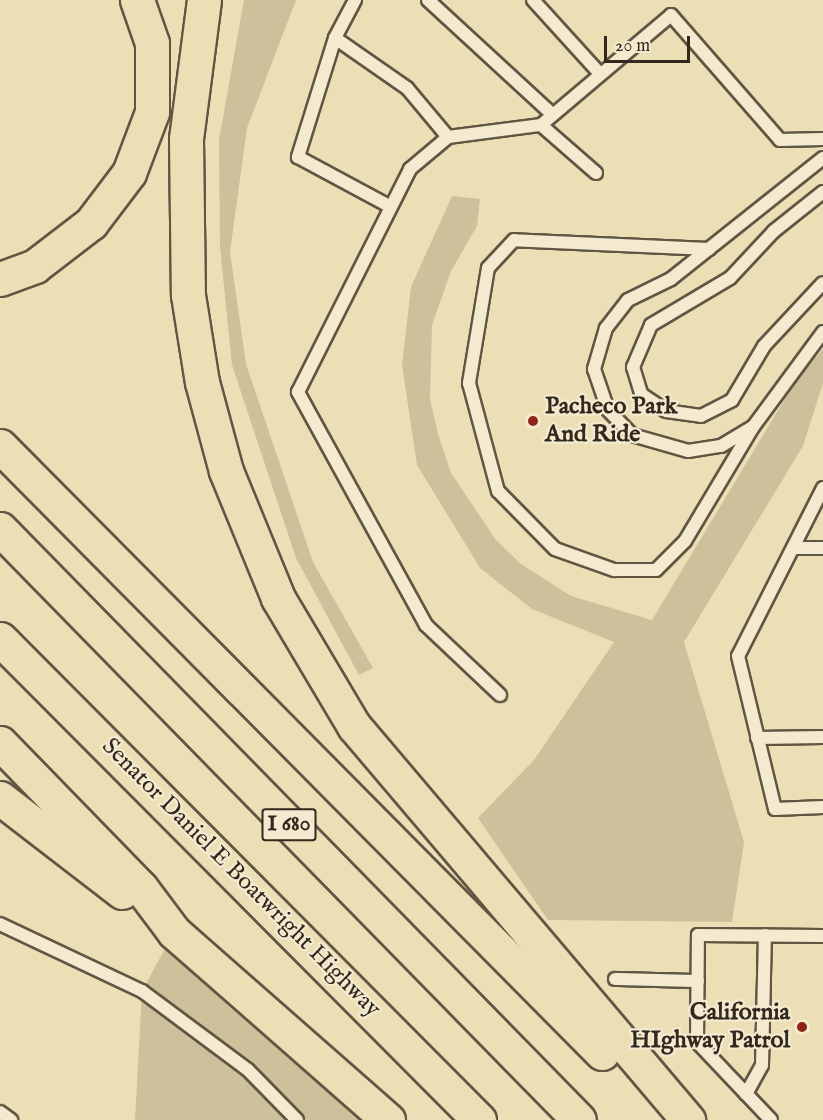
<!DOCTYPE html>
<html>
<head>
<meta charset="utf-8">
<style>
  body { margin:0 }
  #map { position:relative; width:823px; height:1120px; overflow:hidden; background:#eddfb5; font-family:"IM FELL English",serif }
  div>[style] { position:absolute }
  .green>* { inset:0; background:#cdc09b }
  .roads { filter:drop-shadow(2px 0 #615644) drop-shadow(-2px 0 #615644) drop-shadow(0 2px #615644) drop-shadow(0 -2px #615644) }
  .service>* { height:12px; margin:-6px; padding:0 6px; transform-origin:6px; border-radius:6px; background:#f3eacf }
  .motorway>* { height:33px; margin:-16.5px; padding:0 16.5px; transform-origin:16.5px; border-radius:16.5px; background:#eddfb5 }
  .dots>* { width:16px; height:16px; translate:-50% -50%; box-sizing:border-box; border:3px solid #f3eacf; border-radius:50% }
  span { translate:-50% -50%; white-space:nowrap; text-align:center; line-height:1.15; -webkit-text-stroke:4.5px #f3eacf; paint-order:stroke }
  .shield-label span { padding:2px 4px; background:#f3eacf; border:2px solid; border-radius:4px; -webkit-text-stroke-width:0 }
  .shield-label { font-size:22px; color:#32281e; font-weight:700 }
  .poi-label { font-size:24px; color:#32281e; font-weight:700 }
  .left { translate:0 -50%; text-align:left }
  .right { translate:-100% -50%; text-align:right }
  .street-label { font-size:24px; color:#32281e }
  .scale { position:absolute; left:604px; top:36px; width:86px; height:27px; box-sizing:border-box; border:3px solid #32281e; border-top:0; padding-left:8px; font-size:18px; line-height:21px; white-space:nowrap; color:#32281e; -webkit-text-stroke:4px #f3eacf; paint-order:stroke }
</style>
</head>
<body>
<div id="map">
  <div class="green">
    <div style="clip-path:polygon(244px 0,296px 0,247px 128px,230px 252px,246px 364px,313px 562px,373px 668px,359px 675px,296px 558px,232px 365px,220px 247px,219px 140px)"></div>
    <div style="clip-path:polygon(452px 196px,480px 199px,477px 226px,451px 271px,432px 325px,430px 399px,438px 434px,451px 473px,496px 540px,521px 564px,571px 596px,652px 620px,795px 382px,823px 349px,823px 383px,803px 446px,684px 642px,744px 842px,732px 922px,548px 920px,478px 818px,534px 760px,614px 642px,532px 609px,480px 568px,417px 465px,402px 365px,411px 287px)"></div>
    <div style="clip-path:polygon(174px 932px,388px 1120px,135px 1120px,142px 991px)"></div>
  </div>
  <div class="roads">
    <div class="service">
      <div style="left:355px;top:0;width:43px;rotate:117.8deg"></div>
      <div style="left:335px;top:38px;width:125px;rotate:107.3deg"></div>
      <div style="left:298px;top:157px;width:103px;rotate:28.3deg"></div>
      <div style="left:428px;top:0;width:168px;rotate:42.6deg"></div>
      <div style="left:533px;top:0;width:100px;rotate:47.8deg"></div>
      <div style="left:335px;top:38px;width:88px;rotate:34.8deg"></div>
      <div style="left:407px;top:88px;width:64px;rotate:50.1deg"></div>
      <div style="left:541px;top:125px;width:73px;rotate:41.1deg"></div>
      <div style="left:823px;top:158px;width:194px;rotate:141.5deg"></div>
      <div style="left:671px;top:279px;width:48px;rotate:154deg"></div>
      <div style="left:628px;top:300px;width:36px;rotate:128deg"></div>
      <div style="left:606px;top:328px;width:43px;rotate:106.3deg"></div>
      <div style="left:594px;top:369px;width:43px;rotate:71.1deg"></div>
      <div style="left:608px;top:410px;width:35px;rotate:46deg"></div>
      <div style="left:632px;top:435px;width:58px;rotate:15.9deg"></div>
      <div style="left:688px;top:451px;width:33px;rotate:-9deg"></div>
      <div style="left:721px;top:446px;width:37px;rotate:-31deg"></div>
      <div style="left:753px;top:427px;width:118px;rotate:-53.6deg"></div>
      <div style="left:823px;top:192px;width:63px;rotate:141.5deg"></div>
      <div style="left:774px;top:231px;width:64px;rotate:133.1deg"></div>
      <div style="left:730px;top:278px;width:92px;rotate:149.3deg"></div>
      <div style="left:651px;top:325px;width:46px;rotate:113.2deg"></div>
      <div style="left:633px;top:367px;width:28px;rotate:73deg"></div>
      <div style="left:641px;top:394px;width:30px;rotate:34deg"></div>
      <div style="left:666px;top:411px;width:35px;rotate:8deg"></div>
      <div style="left:701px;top:416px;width:35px;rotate:-27deg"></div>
      <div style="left:732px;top:400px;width:63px;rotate:-59.3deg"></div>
      <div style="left:764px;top:346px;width:86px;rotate:-46.9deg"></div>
      <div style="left:709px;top:249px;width:195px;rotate:-177.4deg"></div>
      <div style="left:514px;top:240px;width:38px;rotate:133deg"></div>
      <div style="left:488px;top:268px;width:117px;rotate:99.4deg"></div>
      <div style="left:469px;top:383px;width:112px;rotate:75deg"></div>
      <div style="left:498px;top:491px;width:81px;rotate:45.5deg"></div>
      <div style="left:555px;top:549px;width:63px;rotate:19.6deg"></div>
      <div style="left:614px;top:570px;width:42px"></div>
      <div style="left:656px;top:570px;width:41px;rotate:-45deg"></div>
      <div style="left:685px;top:541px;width:133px;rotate:-59.2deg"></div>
      <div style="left:823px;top:488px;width:188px;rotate:116.8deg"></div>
      <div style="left:738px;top:656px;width:157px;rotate:76.4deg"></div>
      <div style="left:775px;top:809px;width:48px;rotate:-2.4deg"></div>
      <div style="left:793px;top:548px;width:30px"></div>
      <div style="left:500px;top:695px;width:102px;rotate:-136.6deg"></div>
      <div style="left:426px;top:625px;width:266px;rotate:-118.8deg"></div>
      <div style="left:298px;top:392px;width:250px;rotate:-63.3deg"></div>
      <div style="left:410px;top:169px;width:50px;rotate:-40.1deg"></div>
      <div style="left:448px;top:137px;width:94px;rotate:-7.4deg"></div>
      <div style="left:541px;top:125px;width:170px;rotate:-40.2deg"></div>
      <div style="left:671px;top:15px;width:166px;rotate:48.9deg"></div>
      <div style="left:780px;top:140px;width:43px;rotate:-1.3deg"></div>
      <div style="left:757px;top:738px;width:66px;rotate:-0.9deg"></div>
      <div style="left:0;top:924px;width:157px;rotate:25.3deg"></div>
      <div style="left:142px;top:991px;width:132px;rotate:36.7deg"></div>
      <div style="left:248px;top:1070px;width:70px;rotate:45.6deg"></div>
      <div style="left:615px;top:979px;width:83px;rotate:1.4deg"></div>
      <div style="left:746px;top:1094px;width:33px;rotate:-61deg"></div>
      <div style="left:762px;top:1065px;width:130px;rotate:-88.7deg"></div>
      <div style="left:0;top:1112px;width:14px;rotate:36deg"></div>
      <div style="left:771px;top:1120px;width:108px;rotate:-133.5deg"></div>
      <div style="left:697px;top:1042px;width:107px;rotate:-89.5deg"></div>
      <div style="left:698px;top:935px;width:125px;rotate:0.5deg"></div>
    </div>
    <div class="motorway">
      <div style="left:204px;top:0;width:140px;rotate:97.4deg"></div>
      <div style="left:186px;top:139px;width:156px;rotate:89.3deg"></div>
      <div style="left:188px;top:295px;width:88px;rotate:80.9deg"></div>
      <div style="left:202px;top:382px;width:92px;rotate:74.9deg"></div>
      <div style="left:226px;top:471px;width:137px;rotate:67.7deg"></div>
      <div style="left:278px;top:598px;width:149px;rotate:59.3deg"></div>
      <div style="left:354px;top:726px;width:517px;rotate:49.71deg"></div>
      <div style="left:0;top:279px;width:37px;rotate:-20deg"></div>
      <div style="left:35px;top:266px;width:71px;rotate:-37.5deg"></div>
      <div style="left:91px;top:223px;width:63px;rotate:-52.8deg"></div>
      <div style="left:129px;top:173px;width:65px;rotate:-69.3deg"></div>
      <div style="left:152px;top:112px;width:69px;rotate:-90deg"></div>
      <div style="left:152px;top:43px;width:46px;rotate:-109.2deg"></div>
      <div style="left:0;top:446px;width:855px;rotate:45.24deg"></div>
      <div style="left:0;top:529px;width:827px;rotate:45.59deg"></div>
      <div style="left:0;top:639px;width:679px;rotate:45.12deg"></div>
      <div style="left:0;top:743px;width:202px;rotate:45.8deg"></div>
      <div style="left:141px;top:888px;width:55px;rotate:53.1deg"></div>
      <div style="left:174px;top:932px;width:285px;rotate:41.3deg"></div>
      <div style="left:0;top:798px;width:154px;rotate:37.6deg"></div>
    </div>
  </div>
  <div class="dots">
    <div style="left:533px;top:421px;background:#8f2418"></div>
    <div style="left:802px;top:1027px;background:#8f2418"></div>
  </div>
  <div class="shield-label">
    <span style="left:289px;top:825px">I 680</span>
  </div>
  <div class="poi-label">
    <span class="left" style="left:545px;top:421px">Pacheco Park<br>And Ride</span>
    <span class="right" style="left:790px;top:1027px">California<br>HIghway Patrol</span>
  </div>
  <div class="street-label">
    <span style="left:241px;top:878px;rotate:45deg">Senator Daniel E Boatwright Highway</span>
  </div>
  <div class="scale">20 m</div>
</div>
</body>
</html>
